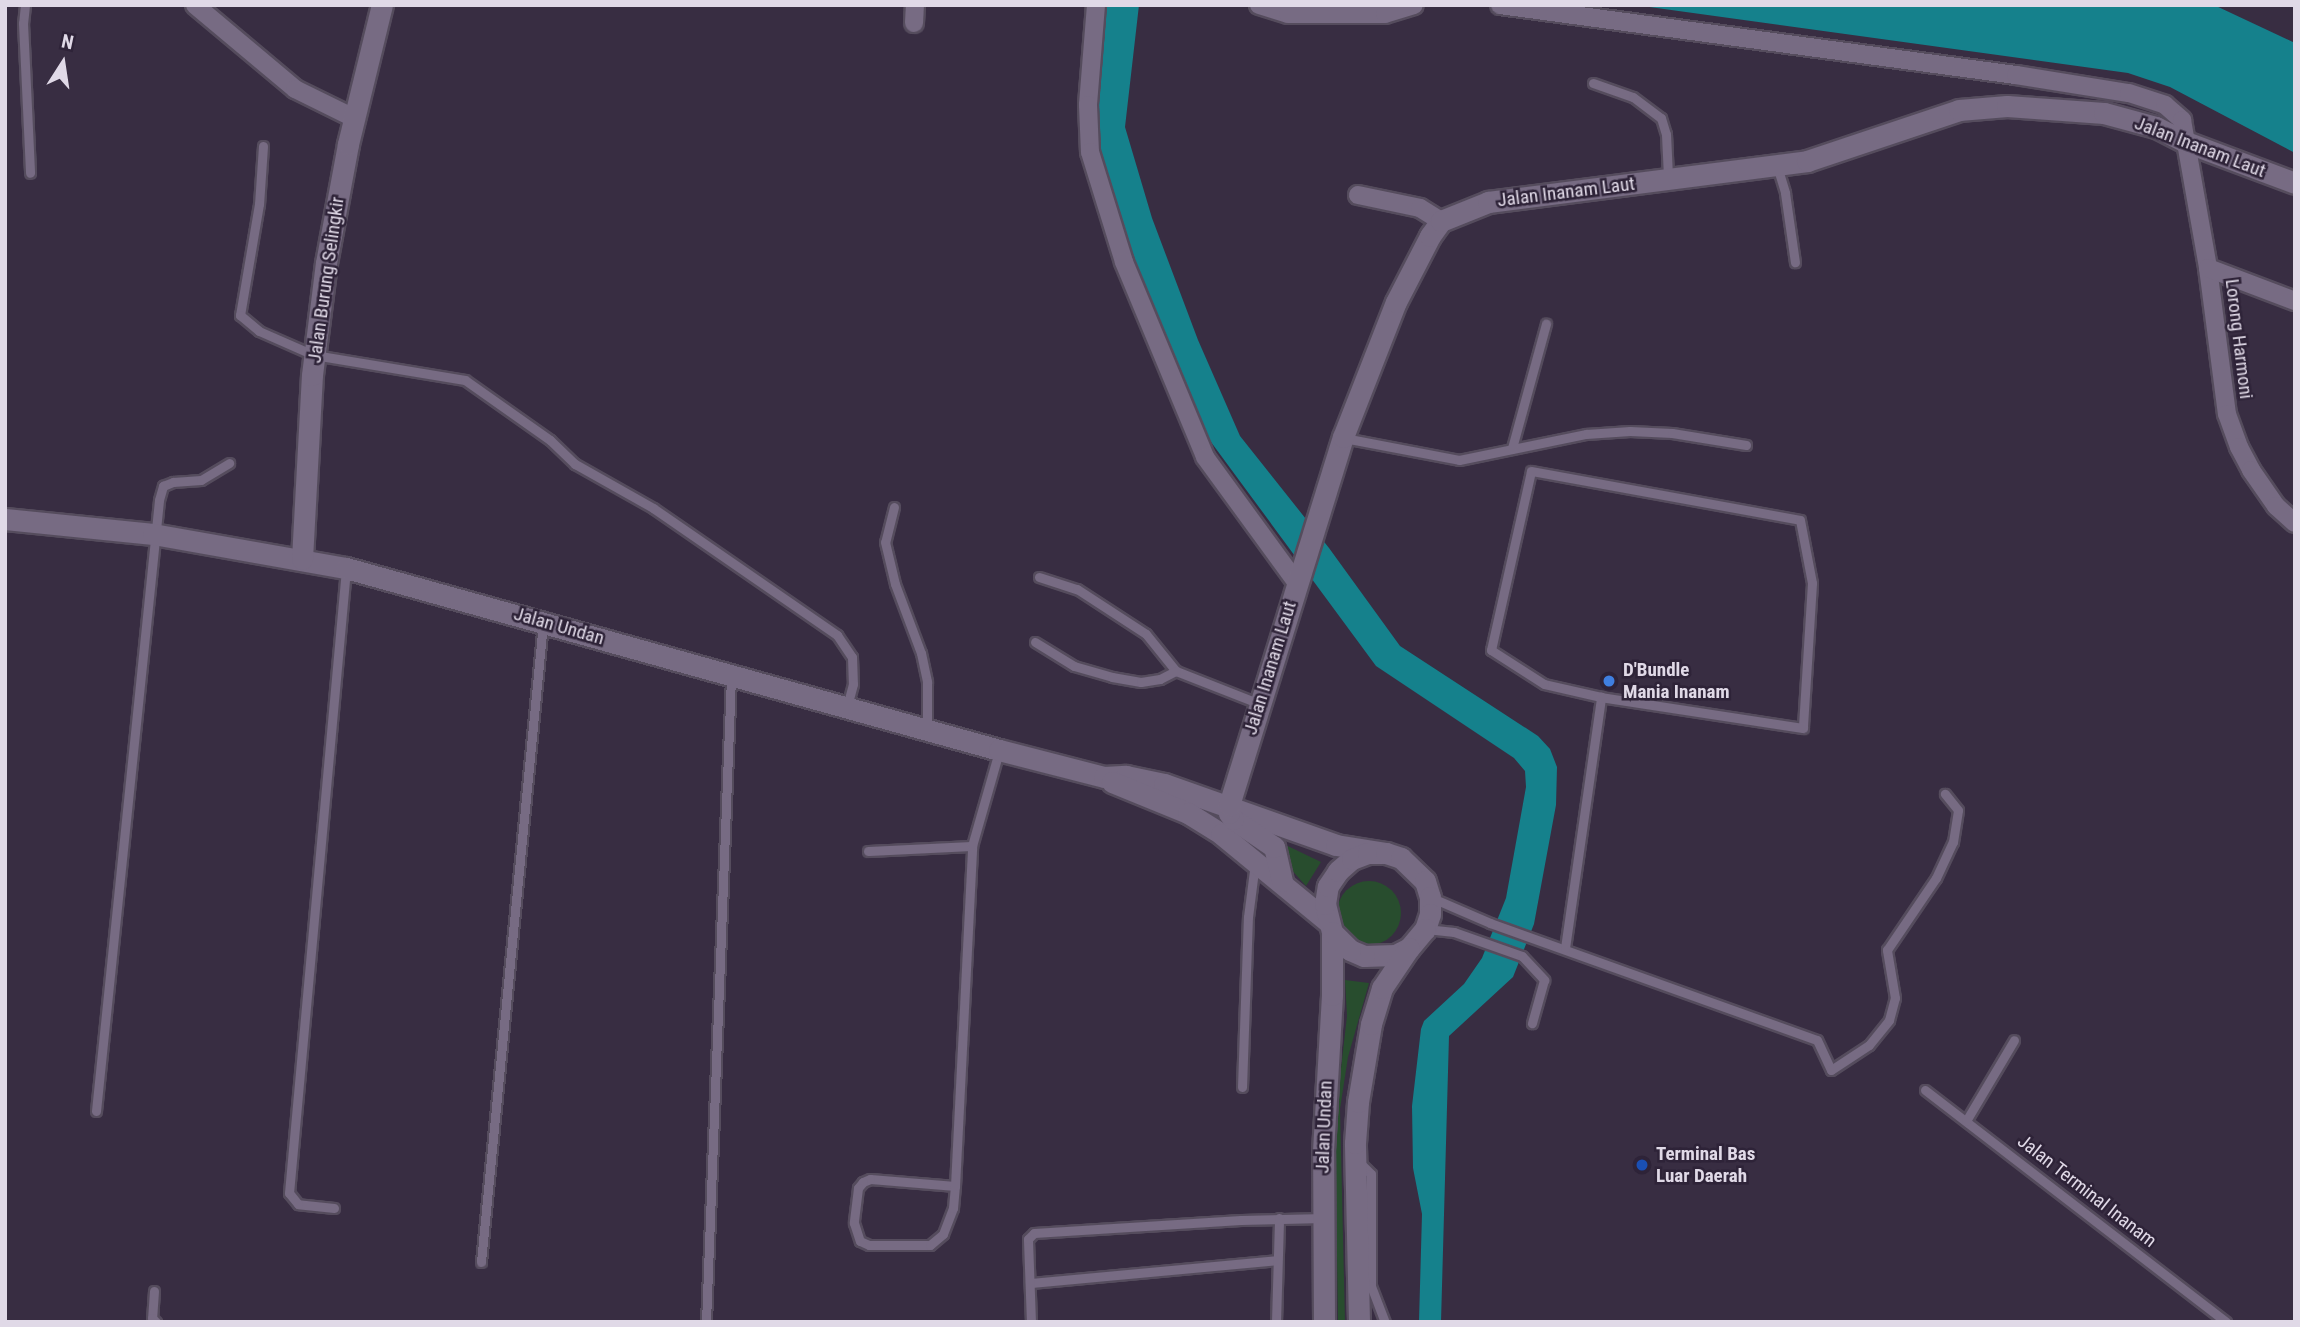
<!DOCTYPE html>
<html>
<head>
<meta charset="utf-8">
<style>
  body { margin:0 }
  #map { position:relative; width:2300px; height:1327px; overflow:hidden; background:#382d42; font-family:"Roboto Condensed",sans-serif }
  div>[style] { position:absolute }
  .green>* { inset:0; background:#284d2e }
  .round { border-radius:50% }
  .water>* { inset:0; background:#15818c }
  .roads { filter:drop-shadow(2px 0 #554c5d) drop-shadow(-2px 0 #554c5d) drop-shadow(0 2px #554c5d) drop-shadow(0 -2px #554c5d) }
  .lane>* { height:9px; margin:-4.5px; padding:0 4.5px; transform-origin:4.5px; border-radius:4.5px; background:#776b83 }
  .street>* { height:18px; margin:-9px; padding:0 9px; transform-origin:9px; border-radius:9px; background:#776b83 }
  .secondary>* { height:21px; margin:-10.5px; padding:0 10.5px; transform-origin:10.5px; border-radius:10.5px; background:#776b83 }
  .dots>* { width:19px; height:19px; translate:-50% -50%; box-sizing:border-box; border:4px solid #2e2338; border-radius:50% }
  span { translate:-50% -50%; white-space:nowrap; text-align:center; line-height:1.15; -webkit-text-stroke:5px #2e2338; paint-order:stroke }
  .street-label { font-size:19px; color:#e0d9e7 }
  .poi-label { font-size:19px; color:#e0d9e7; font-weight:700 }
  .left { translate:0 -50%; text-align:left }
  .frame { position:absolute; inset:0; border:7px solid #e0d9e7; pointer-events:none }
  .north { position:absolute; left:28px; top:28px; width:70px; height:70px; -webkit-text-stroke:5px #2e2338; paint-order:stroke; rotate:12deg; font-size:19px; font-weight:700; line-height:28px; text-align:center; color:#e0d9e7 }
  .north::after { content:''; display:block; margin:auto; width:24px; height:32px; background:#e0d9e7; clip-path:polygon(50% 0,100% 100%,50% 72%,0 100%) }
</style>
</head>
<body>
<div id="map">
  <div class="green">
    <div style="clip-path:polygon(1240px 823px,1321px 862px,1306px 886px,1280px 857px)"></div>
    <div class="round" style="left:1337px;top:881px;width:64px;height:64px"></div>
    <div style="clip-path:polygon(1345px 980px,1369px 983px,1348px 1057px,1340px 1109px,1345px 1322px,1338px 1322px,1335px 1121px,1347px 1016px)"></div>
  </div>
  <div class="water">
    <div style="clip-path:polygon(1106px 5px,1139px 5px,1125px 127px,1152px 218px,1198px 340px,1240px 436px,1329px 548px,1400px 646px,1538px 736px,1550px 749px,1557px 767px,1556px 805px,1534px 924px,1513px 977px,1449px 1036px,1441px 1322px,1419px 1322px,1422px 1214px,1413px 1168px,1412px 1106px,1421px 1029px,1424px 1021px,1464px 984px,1482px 958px,1506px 898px,1526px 787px,1525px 771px,1514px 758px,1376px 666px,1208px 438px,1121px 228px,1101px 157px,1097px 126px)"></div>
    <div style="clip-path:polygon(1635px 5px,2214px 5px,2295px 43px,2295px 153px,2170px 87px,2128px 73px)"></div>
  </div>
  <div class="roads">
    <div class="lane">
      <div style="left:25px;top:5px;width:18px;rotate:96deg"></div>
      <div style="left:23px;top:23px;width:150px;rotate:87.3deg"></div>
      <div style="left:1593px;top:83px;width:42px;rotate:19.3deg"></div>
      <div style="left:1633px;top:97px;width:35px;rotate:37deg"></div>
      <div style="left:1661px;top:118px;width:17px;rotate:73deg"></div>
      <div style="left:1666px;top:134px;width:43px;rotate:87.3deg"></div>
      <div style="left:263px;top:146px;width:58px;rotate:93.9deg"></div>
      <div style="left:259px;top:204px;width:113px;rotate:99.7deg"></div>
      <div style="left:240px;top:315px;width:25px;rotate:40deg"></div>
      <div style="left:259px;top:331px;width:60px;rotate:23.6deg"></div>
      <div style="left:314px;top:355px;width:153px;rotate:9.4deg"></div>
      <div style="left:465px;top:380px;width:104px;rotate:35.2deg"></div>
      <div style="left:550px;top:440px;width:35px;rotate:44deg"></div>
      <div style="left:575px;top:464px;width:90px;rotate:29.4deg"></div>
      <div style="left:653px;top:508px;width:224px;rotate:34.6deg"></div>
      <div style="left:837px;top:635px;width:27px;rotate:56deg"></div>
      <div style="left:852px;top:657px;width:27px;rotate:88deg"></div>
      <div style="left:853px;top:684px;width:23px;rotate:105deg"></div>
      <div style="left:1777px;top:166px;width:28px;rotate:73deg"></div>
      <div style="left:1785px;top:193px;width:70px;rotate:81.8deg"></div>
      <div style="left:1344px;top:438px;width:117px;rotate:10.8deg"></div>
      <div style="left:1459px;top:460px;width:130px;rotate:-11.6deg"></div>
      <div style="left:1586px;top:434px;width:44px;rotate:-3.9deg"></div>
      <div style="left:1630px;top:431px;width:42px;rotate:2.7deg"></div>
      <div style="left:1672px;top:433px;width:75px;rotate:9.2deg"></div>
      <div style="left:1512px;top:448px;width:129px;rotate:-74.7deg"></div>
      <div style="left:894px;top:507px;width:36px;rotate:104deg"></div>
      <div style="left:885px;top:542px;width:43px;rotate:76.6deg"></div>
      <div style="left:895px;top:584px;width:74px;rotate:69.4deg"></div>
      <div style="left:921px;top:653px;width:30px;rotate:78deg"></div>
      <div style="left:927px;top:682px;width:47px;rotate:90deg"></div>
      <div style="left:1039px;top:577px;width:40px;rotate:18deg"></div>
      <div style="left:1077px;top:589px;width:82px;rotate:33.1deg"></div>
      <div style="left:1146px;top:634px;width:48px;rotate:51deg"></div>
      <div style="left:1176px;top:671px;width:90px;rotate:21.4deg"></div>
      <div style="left:1035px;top:642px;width:46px;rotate:31.6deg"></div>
      <div style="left:1074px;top:666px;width:40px;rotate:16deg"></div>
      <div style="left:1112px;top:677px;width:29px;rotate:10deg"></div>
      <div style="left:1141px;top:682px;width:19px;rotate:-9deg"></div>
      <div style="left:1160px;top:679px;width:18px;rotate:-27deg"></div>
      <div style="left:868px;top:851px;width:104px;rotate:-2.8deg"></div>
      <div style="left:1432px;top:898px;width:63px;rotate:23.3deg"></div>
      <div style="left:1490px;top:923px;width:347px;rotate:19.7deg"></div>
      <div style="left:1817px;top:1040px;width:33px;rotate:65deg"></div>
      <div style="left:1831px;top:1070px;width:45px;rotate:-33.3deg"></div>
      <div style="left:1869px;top:1045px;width:32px;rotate:-51deg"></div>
      <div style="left:1889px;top:1020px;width:23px;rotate:-75deg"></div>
      <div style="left:1895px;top:998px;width:49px;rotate:-99.5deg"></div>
      <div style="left:1887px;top:950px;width:87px;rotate:-55.8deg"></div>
      <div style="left:1936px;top:878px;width:40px;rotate:-65deg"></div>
      <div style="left:1953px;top:842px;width:32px;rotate:-81deg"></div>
      <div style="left:1958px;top:810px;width:21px;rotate:-129deg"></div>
      <div style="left:1426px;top:929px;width:28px;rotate:6deg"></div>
      <div style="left:1454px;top:932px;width:72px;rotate:19.4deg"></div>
      <div style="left:1522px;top:956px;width:33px;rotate:47deg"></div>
      <div style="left:1544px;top:980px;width:45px;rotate:105.6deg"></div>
      <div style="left:1565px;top:948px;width:254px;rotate:-81.8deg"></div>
      <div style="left:1601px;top:697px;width:58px;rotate:-167.2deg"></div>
      <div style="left:1544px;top:684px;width:63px;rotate:-147.3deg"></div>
      <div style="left:1491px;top:650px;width:183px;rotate:-77.4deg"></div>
      <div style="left:1531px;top:471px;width:273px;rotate:10.3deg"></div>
      <div style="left:1800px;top:520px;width:64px;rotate:79.2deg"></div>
      <div style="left:1812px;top:583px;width:145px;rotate:93.6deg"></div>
      <div style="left:1803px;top:728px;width:204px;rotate:-171.3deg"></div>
      <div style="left:1242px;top:1087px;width:170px;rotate:-88deg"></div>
      <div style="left:1248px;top:917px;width:54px;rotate:-82.6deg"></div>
      <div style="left:1925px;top:1090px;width:380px;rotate:37.6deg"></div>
      <div style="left:96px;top:1111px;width:614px;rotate:-84.11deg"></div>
      <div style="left:159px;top:500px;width:15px;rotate:-74deg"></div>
      <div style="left:163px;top:486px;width:11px;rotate:-22deg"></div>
      <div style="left:173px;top:482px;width:28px;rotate:-4deg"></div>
      <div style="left:201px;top:480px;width:33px;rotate:-31deg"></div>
      <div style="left:1966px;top:1121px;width:94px;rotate:-59.3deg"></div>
      <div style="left:1359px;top:1162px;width:17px;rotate:45deg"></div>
      <div style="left:1371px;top:1174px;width:112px;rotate:90deg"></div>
      <div style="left:1371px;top:1286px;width:39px;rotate:69deg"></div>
      <div style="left:955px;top:1186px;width:85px;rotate:-175.3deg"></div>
      <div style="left:870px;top:1179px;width:8px;rotate:157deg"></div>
      <div style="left:863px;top:1182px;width:8px;rotate:130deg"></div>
      <div style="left:858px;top:1188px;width:35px;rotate:97deg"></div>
      <div style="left:854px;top:1223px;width:19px;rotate:72deg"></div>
      <div style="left:860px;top:1241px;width:10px;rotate:24deg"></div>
      <div style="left:869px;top:1245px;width:61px"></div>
      <div style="left:930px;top:1245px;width:17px;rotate:-40deg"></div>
      <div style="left:943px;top:1234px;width:28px;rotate:-69deg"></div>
      <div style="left:953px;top:1208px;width:22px;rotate:-85deg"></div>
      <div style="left:955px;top:1186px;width:340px;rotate:-87.1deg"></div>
      <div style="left:972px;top:846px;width:99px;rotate:-74.1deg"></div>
      <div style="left:334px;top:1208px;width:36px;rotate:-174deg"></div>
      <div style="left:298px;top:1204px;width:14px;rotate:-129deg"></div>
      <div style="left:289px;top:1193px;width:627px;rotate:-84.78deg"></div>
      <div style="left:481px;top:1262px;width:642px;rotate:-84.46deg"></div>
      <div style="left:1030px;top:1283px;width:248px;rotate:-5.3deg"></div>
      <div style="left:154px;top:1291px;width:27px;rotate:94deg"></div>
      <div style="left:152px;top:1318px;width:6px;rotate:45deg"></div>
      <div style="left:706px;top:1322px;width:646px;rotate:-87.78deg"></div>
      <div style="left:1031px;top:1322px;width:83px;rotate:-92.1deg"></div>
      <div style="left:1028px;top:1239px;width:8px;rotate:-45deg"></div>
      <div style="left:1034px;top:1233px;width:207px;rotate:-3.6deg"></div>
      <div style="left:1241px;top:1220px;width:83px;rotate:-1.4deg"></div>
      <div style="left:1276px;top:1322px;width:104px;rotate:-88.3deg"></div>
    </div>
    <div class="street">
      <div style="left:195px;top:5px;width:131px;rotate:40deg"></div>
      <div style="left:295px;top:89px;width:66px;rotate:26.2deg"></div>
      <div style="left:1096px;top:5px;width:100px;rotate:94.6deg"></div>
      <div style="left:1088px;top:105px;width:47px;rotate:87.6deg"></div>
      <div style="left:1090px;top:152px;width:115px;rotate:72.8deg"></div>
      <div style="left:1124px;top:262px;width:211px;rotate:67.4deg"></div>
      <div style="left:1205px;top:457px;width:155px;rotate:53.9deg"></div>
      <div style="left:1259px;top:5px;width:30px;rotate:17deg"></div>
      <div style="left:1288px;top:14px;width:97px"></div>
      <div style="left:1385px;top:14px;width:30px;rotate:-17deg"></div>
      <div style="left:1500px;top:5px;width:521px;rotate:7.73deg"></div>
      <div style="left:2016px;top:75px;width:114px;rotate:9.1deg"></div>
      <div style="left:2129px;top:93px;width:38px;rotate:18deg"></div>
      <div style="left:2165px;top:105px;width:23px;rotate:41deg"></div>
      <div style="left:2182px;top:120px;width:150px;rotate:80deg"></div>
      <div style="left:2208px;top:268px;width:147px;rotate:82.6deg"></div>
      <div style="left:2227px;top:414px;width:35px;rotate:70deg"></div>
      <div style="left:2239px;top:447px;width:26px;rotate:62deg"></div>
      <div style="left:2251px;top:470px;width:44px;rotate:55.2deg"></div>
      <div style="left:2276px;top:506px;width:25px;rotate:42deg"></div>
      <div style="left:914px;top:23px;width:18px;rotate:-87deg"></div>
      <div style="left:1358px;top:195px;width:63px;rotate:11.8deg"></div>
      <div style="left:1420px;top:208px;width:25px;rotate:32deg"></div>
      <div style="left:2208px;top:268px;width:93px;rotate:20.8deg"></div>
    </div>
    <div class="secondary">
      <div style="left:5px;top:519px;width:149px;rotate:5.8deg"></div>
      <div style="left:153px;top:534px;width:196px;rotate:10deg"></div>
      <div style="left:346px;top:568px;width:678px;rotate:15.57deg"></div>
      <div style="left:999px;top:750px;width:108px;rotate:14.4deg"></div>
      <div style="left:1104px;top:777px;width:22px;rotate:-3deg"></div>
      <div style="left:1126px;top:776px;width:39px;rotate:12deg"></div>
      <div style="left:1164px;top:784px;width:182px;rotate:19.5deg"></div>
      <div style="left:1336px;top:845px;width:51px;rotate:9.1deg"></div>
      <div style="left:302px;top:559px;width:184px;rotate:-86.9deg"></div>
      <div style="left:312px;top:375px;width:113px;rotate:-82.9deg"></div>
      <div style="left:326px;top:263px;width:121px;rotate:-79.5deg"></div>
      <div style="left:348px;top:144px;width:143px;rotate:-76.3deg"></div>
      <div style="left:1112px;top:782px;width:82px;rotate:22.2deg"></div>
      <div style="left:1188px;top:813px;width:39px;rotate:32deg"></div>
      <div style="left:1221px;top:834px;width:139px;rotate:39.4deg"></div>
      <div style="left:1282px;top:881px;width:35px;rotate:-103deg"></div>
      <div style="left:1274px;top:847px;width:50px;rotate:-145.7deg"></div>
      <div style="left:1233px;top:819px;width:7px;rotate:-124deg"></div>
      <div style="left:1229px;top:813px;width:8px;rotate:-90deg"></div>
      <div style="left:1229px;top:805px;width:385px;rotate:-72.8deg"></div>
      <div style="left:1343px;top:437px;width:145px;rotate:-68.6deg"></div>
      <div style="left:1396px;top:302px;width:74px;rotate:-62.7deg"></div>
      <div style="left:1430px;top:236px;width:19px;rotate:-54deg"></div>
      <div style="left:1441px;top:221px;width:51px;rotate:-22deg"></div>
      <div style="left:1488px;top:202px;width:322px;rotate:-7.3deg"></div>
      <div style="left:1807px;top:161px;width:160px;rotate:-18.5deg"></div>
      <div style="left:1959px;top:110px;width:48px;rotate:-4.8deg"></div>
      <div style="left:2007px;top:106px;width:97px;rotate:4.1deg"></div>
      <div style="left:2104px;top:113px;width:54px;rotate:15.1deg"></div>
      <div style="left:2156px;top:127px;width:34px;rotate:27deg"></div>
      <div style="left:2186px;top:142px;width:116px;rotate:20.6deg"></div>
      <div style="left:1324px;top:1322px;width:171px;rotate:-90.3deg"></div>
      <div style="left:1323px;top:1151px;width:156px;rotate:-86.7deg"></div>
      <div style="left:1332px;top:995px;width:63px;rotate:-90deg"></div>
      <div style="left:1332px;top:932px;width:29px;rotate:-104deg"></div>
      <div style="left:1325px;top:904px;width:18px;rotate:-81deg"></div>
      <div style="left:1328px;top:886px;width:18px;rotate:-56deg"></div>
      <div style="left:1338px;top:871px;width:18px;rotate:-41deg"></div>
      <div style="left:1352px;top:859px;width:17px;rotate:-21deg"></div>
      <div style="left:1368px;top:853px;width:18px"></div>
      <div style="left:1386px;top:853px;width:16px;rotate:18deg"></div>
      <div style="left:1401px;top:858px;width:33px;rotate:44deg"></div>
      <div style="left:1425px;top:881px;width:17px;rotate:73deg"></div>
      <div style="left:1430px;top:897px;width:17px;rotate:90deg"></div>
      <div style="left:1430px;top:914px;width:16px;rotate:108deg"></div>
      <div style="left:1425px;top:929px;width:25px;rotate:130deg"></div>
      <div style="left:1409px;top:948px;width:16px;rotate:153deg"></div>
      <div style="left:1395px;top:955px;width:31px;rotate:178deg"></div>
      <div style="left:1364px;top:956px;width:15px;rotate:-157deg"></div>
      <div style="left:1350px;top:950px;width:25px;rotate:-135deg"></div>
      <div style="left:1359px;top:1322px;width:179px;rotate:-91.3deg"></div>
      <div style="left:1355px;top:1143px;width:41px;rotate:-85.8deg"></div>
      <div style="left:1358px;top:1102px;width:79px;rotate:-80.5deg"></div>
      <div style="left:1371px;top:1024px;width:38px;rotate:-73deg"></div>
      <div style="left:1382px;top:988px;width:48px;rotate:-56deg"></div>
    </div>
  </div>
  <div class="dots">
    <div style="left:1609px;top:681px;background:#3f7fe0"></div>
    <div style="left:1642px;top:1165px;background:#1a4fb4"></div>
  </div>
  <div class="street-label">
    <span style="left:2200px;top:147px;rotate:21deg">Jalan Inanam Laut</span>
    <span style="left:1566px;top:192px;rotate:-7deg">Jalan Inanam Laut</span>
    <span style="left:326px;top:280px;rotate:-82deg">Jalan Burung Selingkir</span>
    <span style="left:2239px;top:339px;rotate:83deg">Lorong Harmoni</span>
    <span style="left:559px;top:626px;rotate:16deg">Jalan Undan</span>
    <span style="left:1270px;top:668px;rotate:-73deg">Jalan Inanam Laut</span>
    <span style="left:1324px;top:1127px;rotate:-88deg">Jalan Undan</span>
    <span style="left:2087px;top:1191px;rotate:38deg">Jalan Terminal Inanam</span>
  </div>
  <div class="poi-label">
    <span class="left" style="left:1623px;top:681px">D'Bundle<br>Mania Inanam</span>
    <span class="left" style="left:1656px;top:1165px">Terminal Bas<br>Luar Daerah</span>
  </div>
  <div class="frame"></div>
  <div class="north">N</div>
</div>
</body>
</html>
